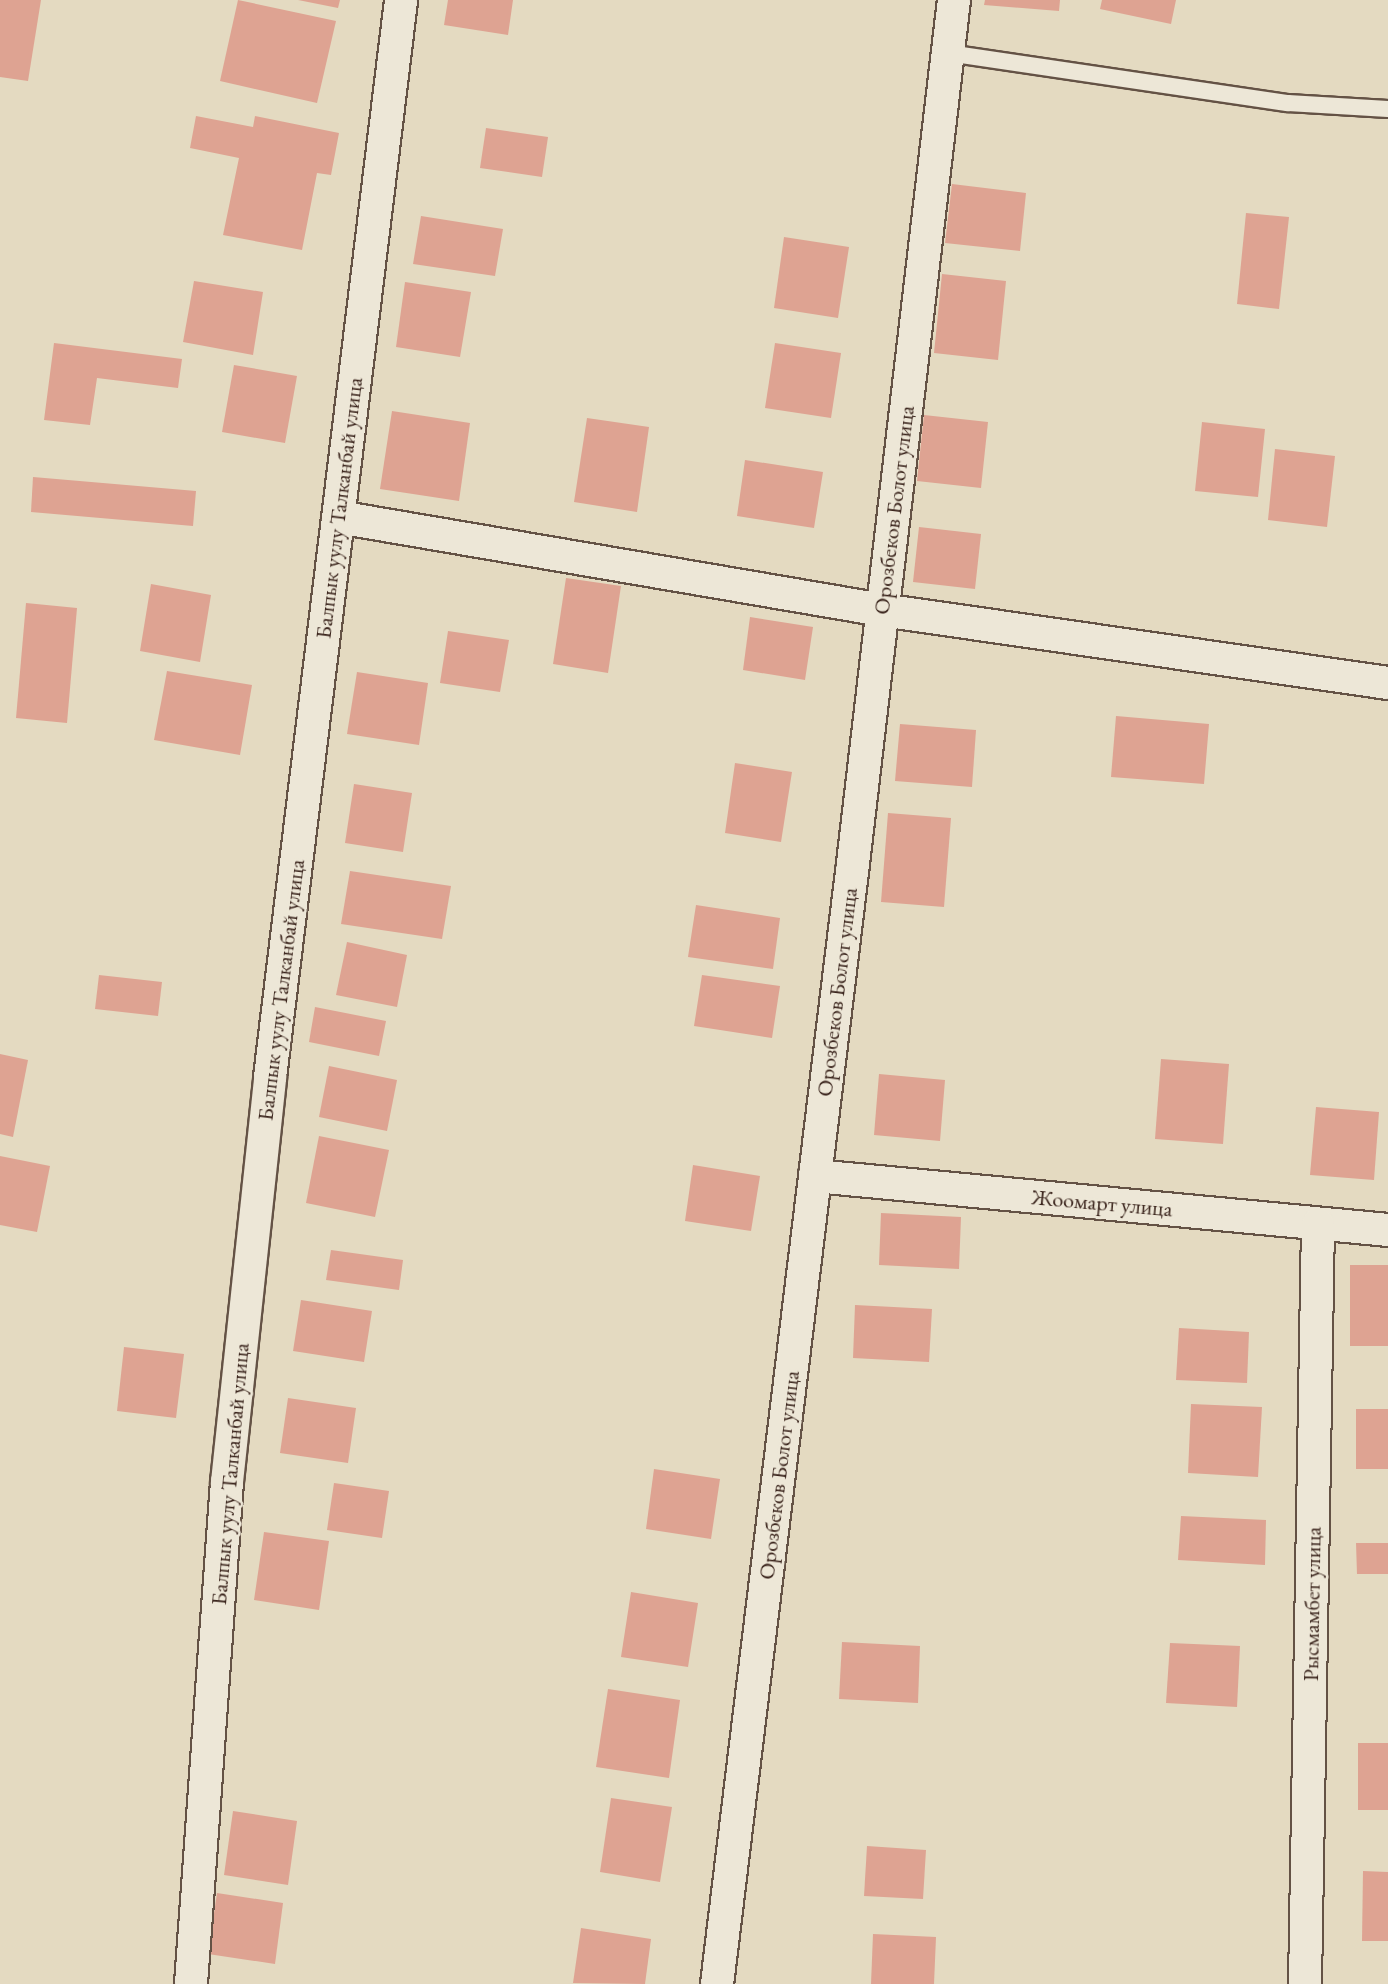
<!DOCTYPE html>
<html>
<head>
<meta charset="utf-8">
<style>
  body { margin:0 }
  #map { position:relative; width:1388px; height:1984px; overflow:hidden; background:#e4dac1; font-family:"EB Garamond",serif }
  div>[style] { position:absolute }
  .building>* { inset:0; background:#dea392 }
  .roads { filter:drop-shadow(2px 0 #645245) drop-shadow(-2px 0 #645245) drop-shadow(0 2px #645245) drop-shadow(0 -2px #645245) }
  .service>* { height:16px; margin:-8px; padding:0 8px; transform-origin:8px; border-radius:8px; background:#ede7d7 }
  .minor>* { height:32px; margin:-16px; padding:0 16px; transform-origin:16px; border-radius:16px; background:#ede7d7 }
  span { translate:-50% -50%; white-space:nowrap; text-align:center; line-height:1.15; -webkit-text-stroke:5px #ede7d7; paint-order:stroke }
  .street-label { font-size:22px; color:#3a241c }
</style>
</head>
<body>
<div id="map">
  <div class="building">
    <div style="clip-path:polygon(0 0,41px 0,28px 81px,0 77px)"></div>
    <div style="clip-path:polygon(238px 0,336px 21px,317px 103px,220px 81px)"></div>
    <div style="clip-path:polygon(298px 0,340px 0,338px 8px)"></div>
    <div style="clip-path:polygon(448px 0,513px 0,508px 35px,444px 25px)"></div>
    <div style="clip-path:polygon(985px 0,1060px 0,1059px 11px,984px 5px)"></div>
    <div style="clip-path:polygon(1102px 0,1176px 0,1171px 24px,1100px 9px)"></div>
    <div style="clip-path:polygon(196px 116px,253px 127px,255px 116px,339px 133px,331px 175px,317px 173px,302px 250px,223px 235px,239px 158px,190px 148px)"></div>
    <div style="clip-path:polygon(486px 128px,548px 137px,542px 177px,480px 168px)"></div>
    <div style="clip-path:polygon(952px 184px,1026px 193px,1020px 251px,945px 243px)"></div>
    <div style="clip-path:polygon(1246px 213px,1289px 217px,1279px 309px,1237px 304px)"></div>
    <div style="clip-path:polygon(421px 216px,503px 229px,495px 276px,413px 264px)"></div>
    <div style="clip-path:polygon(784px 237px,849px 247px,838px 318px,774px 308px)"></div>
    <div style="clip-path:polygon(942px 274px,1006px 281px,998px 360px,934px 353px)"></div>
    <div style="clip-path:polygon(194px 281px,263px 292px,253px 355px,183px 342px)"></div>
    <div style="clip-path:polygon(405px 282px,471px 292px,460px 357px,396px 347px)"></div>
    <div style="clip-path:polygon(54px 343px,182px 359px,178px 388px,97px 378px,90px 425px,44px 420px)"></div>
    <div style="clip-path:polygon(775px 343px,841px 353px,831px 418px,765px 408px)"></div>
    <div style="clip-path:polygon(234px 365px,297px 376px,285px 443px,222px 432px)"></div>
    <div style="clip-path:polygon(392px 411px,470px 423px,459px 501px,380px 489px)"></div>
    <div style="clip-path:polygon(924px 415px,988px 422px,981px 488px,917px 481px)"></div>
    <div style="clip-path:polygon(587px 418px,649px 427px,637px 512px,574px 502px)"></div>
    <div style="clip-path:polygon(1202px 422px,1265px 429px,1258px 497px,1195px 491px)"></div>
    <div style="clip-path:polygon(1275px 449px,1335px 456px,1327px 527px,1268px 520px)"></div>
    <div style="clip-path:polygon(745px 460px,823px 472px,814px 528px,737px 516px)"></div>
    <div style="clip-path:polygon(33px 477px,196px 491px,193px 526px,31px 512px)"></div>
    <div style="clip-path:polygon(919px 527px,981px 534px,975px 589px,913px 582px)"></div>
    <div style="clip-path:polygon(566px 578px,621px 586px,608px 673px,553px 664px)"></div>
    <div style="clip-path:polygon(151px 584px,211px 595px,200px 662px,140px 651px)"></div>
    <div style="clip-path:polygon(26px 603px,77px 608px,67px 723px,16px 718px)"></div>
    <div style="clip-path:polygon(750px 617px,813px 627px,805px 680px,743px 670px)"></div>
    <div style="clip-path:polygon(448px 631px,509px 640px,500px 692px,440px 683px)"></div>
    <div style="clip-path:polygon(167px 671px,252px 685px,240px 755px,154px 740px)"></div>
    <div style="clip-path:polygon(357px 672px,428px 683px,419px 745px,347px 734px)"></div>
    <div style="clip-path:polygon(1116px 716px,1209px 724px,1204px 784px,1111px 777px)"></div>
    <div style="clip-path:polygon(900px 724px,976px 730px,972px 787px,895px 781px)"></div>
    <div style="clip-path:polygon(735px 763px,792px 772px,781px 842px,725px 833px)"></div>
    <div style="clip-path:polygon(354px 784px,412px 793px,403px 852px,345px 843px)"></div>
    <div style="clip-path:polygon(888px 813px,951px 818px,944px 907px,881px 902px)"></div>
    <div style="clip-path:polygon(350px 871px,451px 886px,442px 939px,341px 924px)"></div>
    <div style="clip-path:polygon(696px 905px,780px 918px,773px 969px,688px 957px)"></div>
    <div style="clip-path:polygon(347px 942px,407px 955px,397px 1007px,336px 995px)"></div>
    <div style="clip-path:polygon(99px 975px,162px 982px,158px 1016px,95px 1009px)"></div>
    <div style="clip-path:polygon(702px 975px,780px 986px,772px 1038px,694px 1026px)"></div>
    <div style="clip-path:polygon(315px 1007px,386px 1021px,379px 1056px,309px 1042px)"></div>
    <div style="clip-path:polygon(0 1054px,28px 1060px,13px 1137px,0 1134px)"></div>
    <div style="clip-path:polygon(1161px 1059px,1229px 1064px,1223px 1144px,1155px 1139px)"></div>
    <div style="clip-path:polygon(329px 1066px,397px 1080px,387px 1131px,319px 1117px)"></div>
    <div style="clip-path:polygon(879px 1074px,945px 1080px,940px 1141px,874px 1135px)"></div>
    <div style="clip-path:polygon(1316px 1107px,1379px 1112px,1374px 1180px,1310px 1175px)"></div>
    <div style="clip-path:polygon(319px 1136px,389px 1150px,375px 1217px,306px 1203px)"></div>
    <div style="clip-path:polygon(0 1156px,50px 1166px,37px 1232px,0 1225px)"></div>
    <div style="clip-path:polygon(693px 1165px,760px 1176px,751px 1231px,685px 1221px)"></div>
    <div style="clip-path:polygon(881px 1213px,961px 1217px,959px 1269px,879px 1265px)"></div>
    <div style="clip-path:polygon(331px 1250px,403px 1260px,399px 1290px,326px 1280px)"></div>
    <div style="clip-path:polygon(1350px 1265px,1388px 1265px,1388px 1346px,1350px 1346px)"></div>
    <div style="clip-path:polygon(301px 1300px,372px 1311px,364px 1362px,293px 1351px)"></div>
    <div style="clip-path:polygon(855px 1305px,932px 1309px,929px 1362px,853px 1358px)"></div>
    <div style="clip-path:polygon(1179px 1328px,1249px 1332px,1247px 1383px,1176px 1380px)"></div>
    <div style="clip-path:polygon(124px 1347px,184px 1354px,176px 1418px,117px 1411px)"></div>
    <div style="clip-path:polygon(288px 1398px,356px 1408px,348px 1463px,280px 1453px)"></div>
    <div style="clip-path:polygon(1191px 1404px,1262px 1407px,1258px 1477px,1188px 1473px)"></div>
    <div style="clip-path:polygon(1356px 1409px,1388px 1409px,1388px 1469px,1356px 1469px)"></div>
    <div style="clip-path:polygon(654px 1469px,720px 1479px,711px 1539px,646px 1529px)"></div>
    <div style="clip-path:polygon(334px 1483px,389px 1491px,382px 1538px,327px 1530px)"></div>
    <div style="clip-path:polygon(1181px 1516px,1266px 1520px,1265px 1565px,1178px 1560px)"></div>
    <div style="clip-path:polygon(264px 1532px,329px 1541px,319px 1610px,254px 1600px)"></div>
    <div style="clip-path:polygon(1356px 1543px,1388px 1543px,1388px 1574px,1357px 1574px)"></div>
    <div style="clip-path:polygon(631px 1592px,698px 1603px,688px 1667px,621px 1657px)"></div>
    <div style="clip-path:polygon(842px 1642px,920px 1646px,918px 1703px,839px 1699px)"></div>
    <div style="clip-path:polygon(1170px 1643px,1240px 1646px,1237px 1707px,1166px 1703px)"></div>
    <div style="clip-path:polygon(608px 1689px,680px 1700px,669px 1778px,596px 1767px)"></div>
    <div style="clip-path:polygon(1358px 1743px,1388px 1743px,1388px 1810px,1358px 1810px)"></div>
    <div style="clip-path:polygon(611px 1798px,672px 1807px,660px 1882px,600px 1872px)"></div>
    <div style="clip-path:polygon(233px 1811px,297px 1821px,288px 1885px,224px 1875px)"></div>
    <div style="clip-path:polygon(867px 1846px,926px 1850px,923px 1899px,864px 1896px)"></div>
    <div style="clip-path:polygon(1363px 1871px,1388px 1872px,1388px 1941px,1362px 1941px)"></div>
    <div style="clip-path:polygon(217px 1893px,283px 1903px,275px 1964px,208px 1954px)"></div>
    <div style="clip-path:polygon(581px 1928px,651px 1939px,645px 1984px,573px 1983px)"></div>
    <div style="clip-path:polygon(873px 1934px,936px 1937px,934px 1984px,871px 1984px)"></div>
  </div>
  <div class="roads">
    <div class="service">
      <div style="left:948px;top:53px;width:344px;rotate:8.4deg"></div>
      <div style="left:1288px;top:103px;width:100px;rotate:3.4deg"></div>
    </div>
    <div class="minor">
      <div style="left:338px;top:517px;width:552px;rotate:9.7deg"></div>
      <div style="left:882px;top:610px;width:511px;rotate:8.21deg"></div>
      <div style="left:815px;top:1176px;width:576px;rotate:5.38deg"></div>
      <div style="left:191px;top:1984px;width:503px;rotate:-85.9deg"></div>
      <div style="left:227px;top:1482px;width:407px;rotate:-83.9deg"></div>
      <div style="left:270px;top:1077px;width:1085px;rotate:-83.06deg"></div>
      <div style="left:717px;top:1984px;width:1120px;rotate:-83.08deg"></div>
      <div style="left:852px;top:872px;width:878px;rotate:-83.33deg"></div>
      <div style="left:1305px;top:1984px;width:760px;rotate:-89.02deg"></div>
    </div>
  </div>
  <div class="street-label">
    <span style="left:339px;top:508px;rotate:-83deg">Балпык уулу Талканбай улица</span>
    <span style="left:894px;top:510px;rotate:-83deg">Орозбеков Болот улица</span>
    <span style="left:281px;top:990px;rotate:-83deg">Балпык уулу Талканбай улица</span>
    <span style="left:837px;top:992px;rotate:-83deg">Орозбеков Болот улица</span>
    <span style="left:1102px;top:1203px;rotate:5deg">Жоомарт улица</span>
    <span style="left:230px;top:1474px;rotate:-85deg">Балпык уулу Талканбай улица</span>
    <span style="left:779px;top:1475px;rotate:-83deg">Орозбеков Болот улица</span>
    <span style="left:1312px;top:1604px;rotate:-89deg">Рысмамбет улица</span>
  </div>
</div>
</body>
</html>
